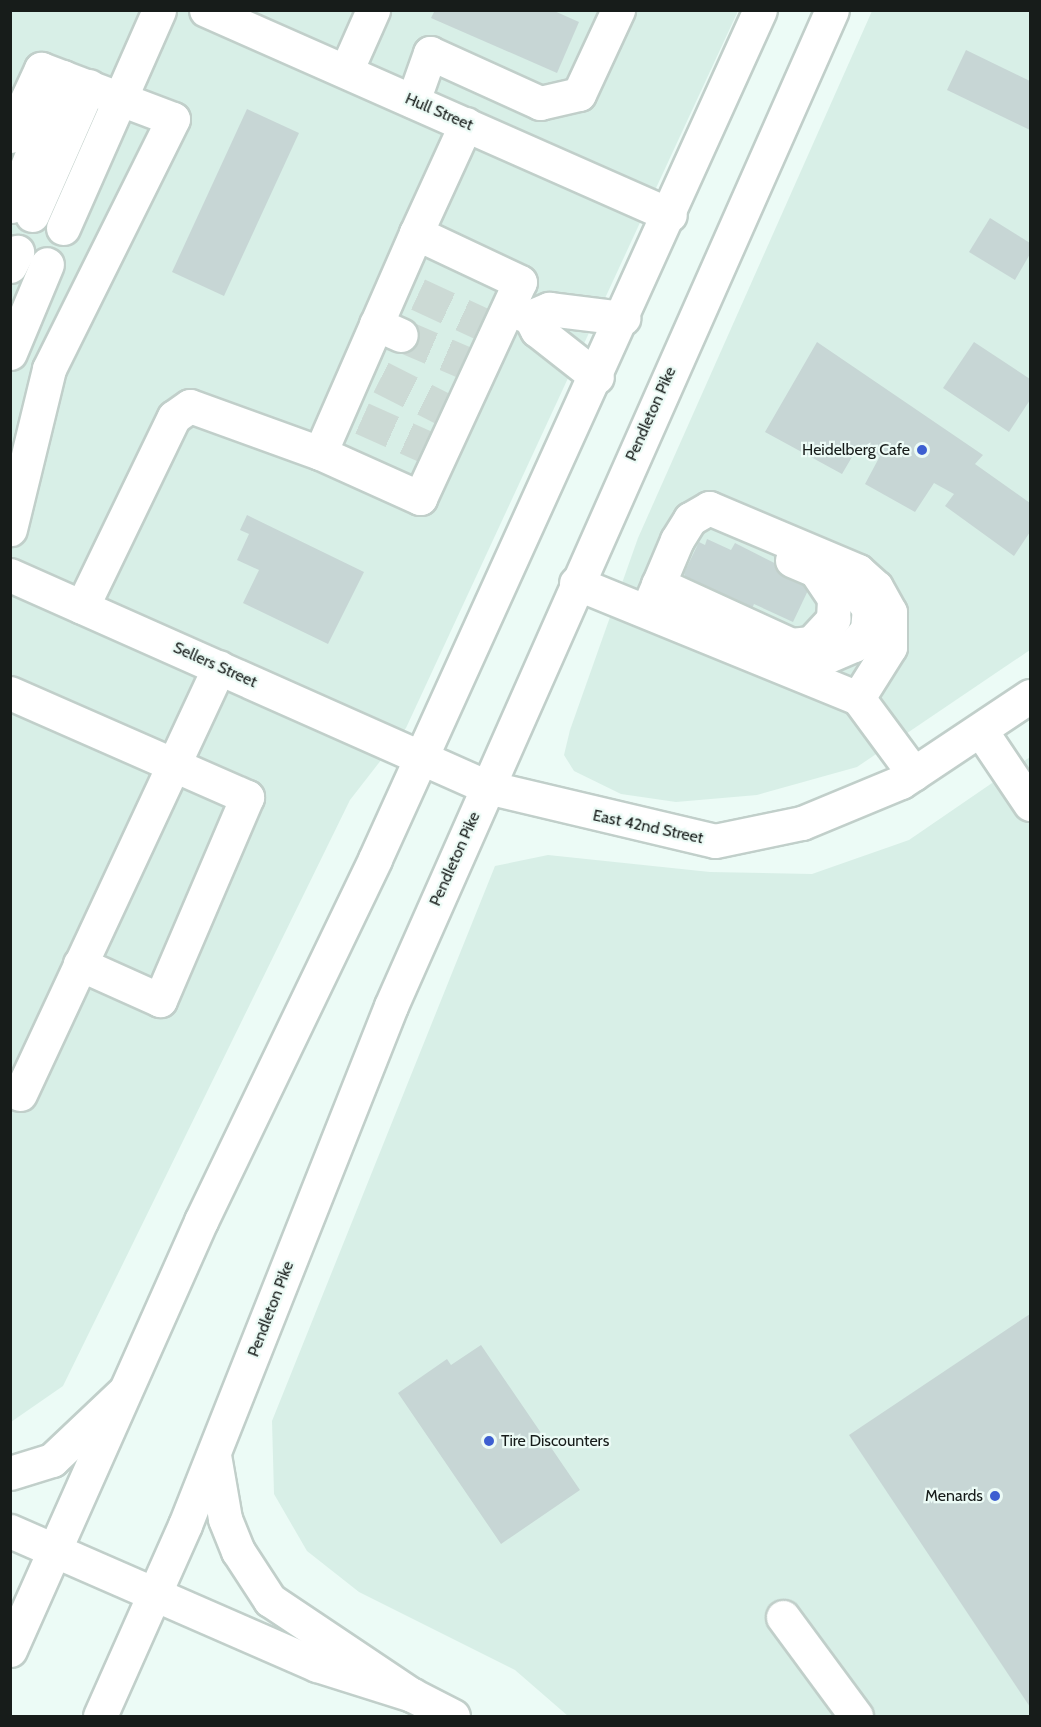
<!DOCTYPE html>
<html>
<head>
<meta charset="utf-8">
<style>
  body { margin:0 }
  #map { position:relative; width:1041px; height:1727px; overflow:hidden; background:#ecfbf6; font-family:Cabin,sans-serif }
  div>[style] { position:absolute }
  .built>* { inset:0; background:#d8efe7 }
  .building>* { inset:0; background:#c7d6d5 }
  .minor-tunnel>* { height:33px; margin-top:-16.5px; transform-origin:0; background:repeating-linear-gradient(90deg,#ccdad5 0 33px,transparent 0 49px) }
  .roads { filter:drop-shadow(2px 0 #c1cfca) drop-shadow(-2px 0 #c1cfca) drop-shadow(0 2px #c1cfca) drop-shadow(0 -2px #c1cfca) }
  .minor>* { height:33px; margin:-16.5px; padding:0 16.5px; transform-origin:16.5px; border-radius:16.5px; background:#fff }
  .major>* { height:33px; margin:-16.5px; padding:0 16.5px; transform-origin:16.5px; border-radius:16.5px; background:#fff }
  .highway>* { height:33px; margin:-16.5px; padding:0 16.5px; transform-origin:16.5px; border-radius:16.5px; background:#fff }
  .dots>* { width:16px; height:16px; translate:-50% -50%; box-sizing:border-box; border:3px solid #ecfbf6; border-radius:50% }
  span { translate:-50% -50%; white-space:nowrap; text-align:center; line-height:1.15; -webkit-text-stroke:4.5px #ecfbf6; paint-order:stroke }
  .street-label { font-size:16px; color:#171c1a }
  .poi-label { font-size:16px; color:#171c1a }
  .right { translate:-100% -50%; text-align:right }
  .left { translate:0 -50%; text-align:left }
  .frame { position:absolute; inset:0; border:12px solid #171c1a; pointer-events:none }
</style>
</head>
<body>
<div id="map">
  <div class="built">
    <div style="clip-path:polygon(11px 11px,738px 11px,406px 728px,350px 800px,63px 1386px,11px 1422px)"></div>
    <div style="clip-path:polygon(872px 11px,1030px 11px,1030px 650px,857px 767px,757px 795px,676px 802px,621px 794px,574px 771px,564px 755px,570px 730px,638px 538px)"></div>
    <div style="clip-path:polygon(1030px 757px,1030px 1716px,568px 1716px,515px 1670px,359px 1592px,307px 1551px,274px 1494px,272px 1421px,495px 866px,548px 855px,710px 872px,812px 874px,909px 840px)"></div>
  </div>
  <div class="building">
    <div style="clip-path:polygon(435px 10px,552px 10px,579px 22px,557px 73px,431px 18px)"></div>
    <div style="clip-path:polygon(966px 50px,1030px 81px,1030px 130px,947px 90px)"></div>
    <div style="clip-path:polygon(247px 109px,299px 133px,224px 296px,172px 272px)"></div>
    <div style="clip-path:polygon(990px 218px,1030px 243px,1030px 254px,1015px 280px,969px 252px)"></div>
    <div style="clip-path:polygon(817px 342px,983px 455px,975px 464px,1030px 503px,1030px 532px,1014px 556px,945px 506px,954px 494px,934px 483px,915px 512px,865px 484px,880px 456px,859px 445px,842px 474px,765px 432px)"></div>
    <div style="clip-path:polygon(974px 342px,1030px 379px,1030px 400px,1009px 432px,943px 388px)"></div>
    <div style="clip-path:polygon(247px 515px,364px 572px,328px 644px,243px 603px,259px 570px,237px 560px,249px 534px,240px 530px)"></div>
    <div style="clip-path:polygon(707px 539px,731px 550px,735px 543px,812px 582px,793px 622px,754px 604px,751px 611px,686px 581px,684px 573px,699px 542px,705px 545px)"></div>
    <div style="clip-path:polygon(1030px 1314px,1030px 1707px,849px 1435px)"></div>
    <div style="clip-path:polygon(481px 1345px,580px 1490px,501px 1544px,398px 1393px,447px 1359px,451px 1365px)"></div>
  </div>
  <div class="minor-tunnel">
    <div style="left:418px;top:294px;width:72px;rotate:24.8deg"></div>
    <div style="left:401px;top:335px;width:69px;rotate:23.2deg"></div>
    <div style="left:381px;top:377px;width:73px;rotate:26.9deg"></div>
    <div style="left:362px;top:418px;width:73px;rotate:24.1deg"></div>
  </div>
  <div class="roads">
    <div class="minor">
      <div style="left:206px;top:10px;width:507px;rotate:23.84deg"></div>
      <div style="left:346px;top:71px;width:67px;rotate:-66.1deg"></div>
      <div style="left:413px;top:101px;width:51px;rotate:-70.5deg"></div>
      <div style="left:430px;top:53px;width:121px;rotate:24.4deg"></div>
      <div style="left:540px;top:103px;width:40px;rotate:-13deg"></div>
      <div style="left:579px;top:94px;width:93px;rotate:-65.1deg"></div>
      <div style="left:10px;top:136px;width:74px;rotate:-65.2deg"></div>
      <div style="left:41px;top:69px;width:141px;rotate:20.7deg"></div>
      <div style="left:173px;top:119px;width:279px;rotate:116.4deg"></div>
      <div style="left:49px;top:369px;width:165px;rotate:103.7deg"></div>
      <div style="left:11px;top:206px;width:139px;rotate:-68deg"></div>
      <div style="left:32px;top:215px;width:141px;rotate:-66.2deg"></div>
      <div style="left:63px;top:228px;width:238px;rotate:-66.2deg"></div>
      <div style="left:10px;top:266px;width:16px;rotate:-63deg"></div>
      <div style="left:508px;top:309px;width:23px;rotate:20deg"></div>
      <div style="left:530px;top:317px;width:15px;rotate:62deg"></div>
      <div style="left:537px;top:330px;width:76px;rotate:38.1deg"></div>
      <div style="left:530px;top:317px;width:21px;rotate:-23deg"></div>
      <div style="left:549px;top:309px;width:75px;rotate:6.9deg"></div>
      <div style="left:376px;top:324px;width:27px;rotate:24deg"></div>
      <div style="left:10px;top:353px;width:96px;rotate:-67.4deg"></div>
      <div style="left:320px;top:453px;width:240px;rotate:-66.4deg"></div>
      <div style="left:10px;top:575px;width:522px;rotate:23.96deg"></div>
      <div style="left:487px;top:787px;width:234px;rotate:13.3deg"></div>
      <div style="left:715px;top:841px;width:89px;rotate:-11.7deg"></div>
      <div style="left:802px;top:823px;width:107px;rotate:-22.5deg"></div>
      <div style="left:901px;top:782px;width:155px;rotate:-33.7deg"></div>
      <div style="left:576px;top:583px;width:305px;rotate:22.2deg"></div>
      <div style="left:858px;top:698px;width:94px;rotate:53.6deg"></div>
      <div style="left:658px;top:584px;width:146px;rotate:24.6deg"></div>
      <div style="left:791px;top:645px;width:20px;rotate:-6deg"></div>
      <div style="left:811px;top:643px;width:33px;rotate:-47deg"></div>
      <div style="left:833px;top:619px;width:21px;rotate:-87deg"></div>
      <div style="left:834px;top:598px;width:34px;rotate:-124deg"></div>
      <div style="left:815px;top:570px;width:25px;rotate:-157deg"></div>
      <div style="left:82px;top:607px;width:211px;rotate:-64.2deg"></div>
      <div style="left:174px;top:417px;width:19px;rotate:-35deg"></div>
      <div style="left:190px;top:406px;width:138px;rotate:19.9deg"></div>
      <div style="left:320px;top:453px;width:110px;rotate:24.2deg"></div>
      <div style="left:420px;top:498px;width:238px;rotate:-65.2deg"></div>
      <div style="left:520px;top:282px;width:115px;rotate:-154.8deg"></div>
      <div style="left:416px;top:233px;width:120px;rotate:-65.4deg"></div>
      <div style="left:647px;top:611px;width:77px;rotate:-67.1deg"></div>
      <div style="left:677px;top:540px;width:25px;rotate:-58deg"></div>
      <div style="left:690px;top:519px;width:22px;rotate:-30deg"></div>
      <div style="left:709px;top:508px;width:162px;rotate:22.9deg"></div>
      <div style="left:858px;top:571px;width:24px;rotate:42deg"></div>
      <div style="left:876px;top:587px;width:29px;rotate:61deg"></div>
      <div style="left:890px;top:612px;width:35px;rotate:90deg"></div>
      <div style="left:890px;top:647px;width:60px;rotate:122.1deg"></div>
      <div style="left:791px;top:645px;width:33px;rotate:25deg"></div>
      <div style="left:821px;top:659px;width:36px;rotate:-23deg"></div>
      <div style="left:854px;top:645px;width:20px;rotate:-49deg"></div>
      <div style="left:867px;top:630px;width:21px;rotate:-85deg"></div>
      <div style="left:869px;top:609px;width:22px;rotate:-126deg"></div>
      <div style="left:10px;top:693px;width:259px;rotate:23.7deg"></div>
      <div style="left:247px;top:797px;width:221px;rotate:113.2deg"></div>
      <div style="left:160px;top:1000px;width:88px;rotate:-155.8deg"></div>
      <div style="left:981px;top:731px;width:88px;rotate:56.1deg"></div>
      <div style="left:20px;top:1094px;width:471px;rotate:-65deg"></div>
      <div style="left:783px;top:1617px;width:123px;rotate:53.6deg"></div>
    </div>
    <div class="major">
      <div style="left:10px;top:1650px;width:470px;rotate:-66deg"></div>
      <div style="left:201px;top:1221px;width:402px;rotate:-64.3deg"></div>
      <div style="left:375px;top:859px;width:932px;rotate:-65.61deg"></div>
      <div style="left:100px;top:1716px;width:209px;rotate:-66deg"></div>
      <div style="left:185px;top:1525px;width:558px;rotate:-68.35deg"></div>
      <div style="left:391px;top:1006px;width:1089px;rotate:-66.12deg"></div>
    </div>
    <div class="highway">
      <div style="left:214px;top:1455px;width:65px;rotate:80.2deg"></div>
      <div style="left:225px;top:1519px;width:35px;rotate:68deg"></div>
      <div style="left:238px;top:1551px;width:59px;rotate:56.9deg"></div>
      <div style="left:270px;top:1600px;width:171px;rotate:33.8deg"></div>
      <div style="left:412px;top:1695px;width:46px;rotate:27.1deg"></div>
      <div style="left:10px;top:1473px;width:44px;rotate:-17.2deg"></div>
      <div style="left:52px;top:1460px;width:100px;rotate:-43.4deg"></div>
      <div style="left:10px;top:1531px;width:335px;rotate:23.6deg"></div>
      <div style="left:317px;top:1665px;width:100px;rotate:17.5deg"></div>
    </div>
  </div>
  <div class="dots">
    <div style="left:922px;top:450px;background:#3d5fd1"></div>
    <div style="left:489px;top:1441px;background:#3d5fd1"></div>
    <div style="left:995px;top:1496px;background:#3d5fd1"></div>
  </div>
  <div class="street-label">
    <span style="left:439px;top:112px;rotate:23deg">Hull Street</span>
    <span style="left:651px;top:414px;rotate:-66deg">Pendleton Pike</span>
    <span style="left:215px;top:665px;rotate:24deg">Sellers Street</span>
    <span style="left:648px;top:827px;rotate:12deg">East 42nd Street</span>
    <span style="left:455px;top:859px;rotate:-66deg">Pendleton Pike</span>
    <span style="left:271px;top:1309px;rotate:-69deg">Pendleton Pike</span>
  </div>
  <div class="poi-label">
    <span class="right" style="left:910px;top:450px">Heidelberg Cafe</span>
    <span class="left" style="left:501px;top:1441px">Tire Discounters</span>
    <span class="right" style="left:983px;top:1496px">Menards</span>
  </div>
  <div class="frame"></div>
</div>
</body>
</html>
